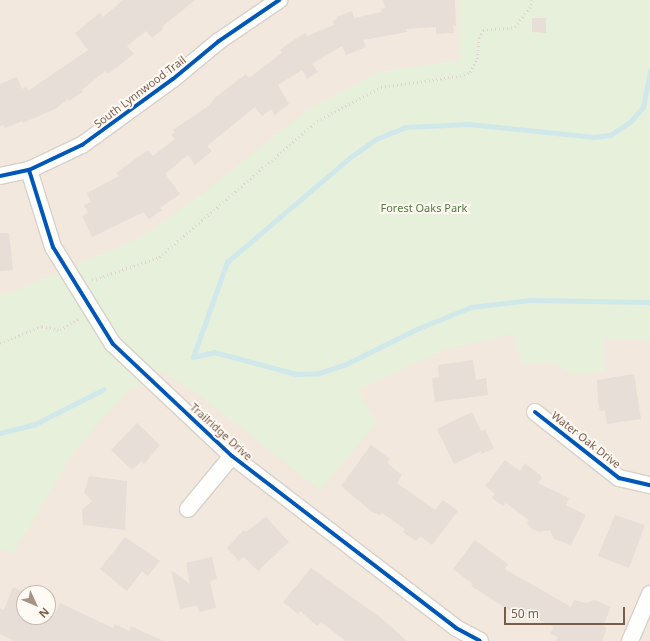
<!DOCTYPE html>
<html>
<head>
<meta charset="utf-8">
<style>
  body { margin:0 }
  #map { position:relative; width:650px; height:641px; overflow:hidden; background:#f9f5f0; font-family:"Noto Sans",sans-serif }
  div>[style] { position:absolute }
  .residential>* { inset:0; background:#f2e8de }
  .green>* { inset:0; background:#e7f0db }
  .stream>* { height:5px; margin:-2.5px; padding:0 2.5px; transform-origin:2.5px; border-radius:2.5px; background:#d0e8ea }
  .building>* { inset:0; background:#e6ded7 }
  .path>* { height:2.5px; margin-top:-1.25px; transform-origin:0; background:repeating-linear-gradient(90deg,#dcd5d0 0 1px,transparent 0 4px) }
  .roads { filter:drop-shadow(1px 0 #d7d1cb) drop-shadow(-1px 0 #d7d1cb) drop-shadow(0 1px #d7d1cb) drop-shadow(0 -1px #d7d1cb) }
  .minor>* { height:16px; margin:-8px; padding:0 8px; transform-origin:8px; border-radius:8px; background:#fefefd }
  .cycleway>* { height:4px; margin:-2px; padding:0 2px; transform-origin:2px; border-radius:2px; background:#0057b8 }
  span { translate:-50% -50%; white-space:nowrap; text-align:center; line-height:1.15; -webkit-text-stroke:4px #fffaf3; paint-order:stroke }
  .street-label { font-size:11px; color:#7a5c4d }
  .park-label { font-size:11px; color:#537a41 }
  .north { position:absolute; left:16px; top:585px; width:40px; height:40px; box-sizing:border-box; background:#fffaf3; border:1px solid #cabbb1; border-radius:50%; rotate:134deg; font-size:11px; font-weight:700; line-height:16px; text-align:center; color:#7a5c4d }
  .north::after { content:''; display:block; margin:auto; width:14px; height:18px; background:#a69286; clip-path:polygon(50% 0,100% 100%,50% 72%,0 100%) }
  .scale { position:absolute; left:504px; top:607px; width:121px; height:18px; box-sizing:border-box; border:2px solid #7a5c4d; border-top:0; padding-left:5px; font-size:12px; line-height:14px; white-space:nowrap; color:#7a5c4d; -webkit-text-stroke:3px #fffaf3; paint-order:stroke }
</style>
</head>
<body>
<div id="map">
  <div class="residential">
    <div style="clip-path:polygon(evenodd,0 0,650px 0,650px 641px,0 641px,0 0,24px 593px,48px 593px,48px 617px,24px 617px,24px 593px)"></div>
  </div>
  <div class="green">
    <div style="clip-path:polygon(460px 0,650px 0,650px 341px,604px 338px,605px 371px,572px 375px,560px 367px,547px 362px,523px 365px,512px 334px,445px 349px,358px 390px,377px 423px,320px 490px,200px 396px,163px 372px,127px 392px,75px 450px,13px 554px,0 550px,0 293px,10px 293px,139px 238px,194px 200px,307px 110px,379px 72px,459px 60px)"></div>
  </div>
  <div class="stream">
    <div style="left:193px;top:357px;width:101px;rotate:-70.3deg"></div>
    <div style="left:227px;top:262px;width:160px;rotate:-40.4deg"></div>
    <div style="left:349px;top:158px;width:33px;rotate:-35deg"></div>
    <div style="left:376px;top:139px;width:31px;rotate:-22deg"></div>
    <div style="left:405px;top:127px;width:64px;rotate:-2.7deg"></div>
    <div style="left:469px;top:124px;width:126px;rotate:5.9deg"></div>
    <div style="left:594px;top:137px;width:16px;rotate:-7deg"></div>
    <div style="left:610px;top:135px;width:24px;rotate:-33deg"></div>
    <div style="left:630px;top:122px;width:20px;rotate:-49deg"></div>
    <div style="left:643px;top:107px;width:37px;rotate:-79deg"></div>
    <div style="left:193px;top:357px;width:22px;rotate:-13deg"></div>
    <div style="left:214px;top:352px;width:85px;rotate:15deg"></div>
    <div style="left:296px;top:374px;width:23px;rotate:-2deg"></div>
    <div style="left:319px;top:373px;width:26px;rotate:-18deg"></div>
    <div style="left:344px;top:365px;width:84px;rotate:-26.3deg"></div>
    <div style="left:419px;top:328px;width:56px;rotate:-22deg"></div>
    <div style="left:471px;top:307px;width:59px;rotate:-6.8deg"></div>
    <div style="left:530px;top:300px;width:120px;rotate:1deg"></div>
    <div style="left:0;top:433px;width:36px;rotate:-14deg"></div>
    <div style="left:35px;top:424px;width:77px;rotate:-26.9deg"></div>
  </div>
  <div class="building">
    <div style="clip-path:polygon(123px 0,195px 0,162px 27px,163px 29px,152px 38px,146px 31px,127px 46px,134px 54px,108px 74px,105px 71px,82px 90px,83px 92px,69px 101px,68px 99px,55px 109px,23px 123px,22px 121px,5px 128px,4px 125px,0 126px,0 84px,17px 77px,22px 89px,26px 87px,28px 91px,88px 50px,75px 33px,100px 13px,103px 17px)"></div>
    <div style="clip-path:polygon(383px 0,455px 0,456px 26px,453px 26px,454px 33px,436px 34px,436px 27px,406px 29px,407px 32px,363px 40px,366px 47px,346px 55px,342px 46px,312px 64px,318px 72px,307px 79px,302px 70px,278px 85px,289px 104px,275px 115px,271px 109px,262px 116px,255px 107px,207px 146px,212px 151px,195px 165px,188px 155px,165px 174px,180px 194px,160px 208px,162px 210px,149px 219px,144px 212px,92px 237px,82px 216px,88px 213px,84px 205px,91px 202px,87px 193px,119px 176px,116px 173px,148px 150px,153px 156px,175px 139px,171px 135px,175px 132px,173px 130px,207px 107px,216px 97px,246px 74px,249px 78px,282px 53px,280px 50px,288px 44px,305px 33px,307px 36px,334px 25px,333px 21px,337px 19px,336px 17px,352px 11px,354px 18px,382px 12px,381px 9px,385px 8px)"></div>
    <div style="clip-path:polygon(532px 18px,546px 18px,546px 33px,532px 32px)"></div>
    <div style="clip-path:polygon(0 233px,9px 233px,13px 270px,0 271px)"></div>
    <div style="clip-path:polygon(473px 360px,476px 380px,486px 378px,488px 395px,435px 402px,432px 378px,439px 377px,438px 365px)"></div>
    <div style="clip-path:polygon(634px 374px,641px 419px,607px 424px,605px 410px,600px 411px,598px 402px,597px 380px)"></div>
    <div style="clip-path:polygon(472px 412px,481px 431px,485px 429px,494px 448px,482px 454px,481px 451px,454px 464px,437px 429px)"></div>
    <div style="clip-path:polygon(137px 423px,160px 445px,144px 464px,141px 461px,132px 470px,111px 450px)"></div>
    <div style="clip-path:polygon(371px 445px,390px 459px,387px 463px,402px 475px,397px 483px,435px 510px,443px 500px,458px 511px,432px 545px,420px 536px,416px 541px,403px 532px,405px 529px,382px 513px,380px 515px,372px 512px,341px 486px)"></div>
    <div style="clip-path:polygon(505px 460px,520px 471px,525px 463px,540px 475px,542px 478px,538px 483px,569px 498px,566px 505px,586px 515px,571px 545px,554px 539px,550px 530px,539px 532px,532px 529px,527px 523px,529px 520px,506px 503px,503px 506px,492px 498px,495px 494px,485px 486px)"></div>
    <div style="clip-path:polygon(89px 476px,127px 481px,125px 530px,83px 525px,82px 510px,92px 501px,84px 493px)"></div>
    <div style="clip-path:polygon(615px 515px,645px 525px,629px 568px,598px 556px)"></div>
    <div style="clip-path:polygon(266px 517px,289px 542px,258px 571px,244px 557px,239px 561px,227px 548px,244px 530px,246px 532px)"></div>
    <div style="clip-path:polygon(125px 537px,160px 561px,148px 576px,142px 571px,127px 591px,100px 569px)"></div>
    <div style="clip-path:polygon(475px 540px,508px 564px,505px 569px,571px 607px,574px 600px,586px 603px,594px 600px,611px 607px,603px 626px,607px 628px,602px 641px,556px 641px,558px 637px,550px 634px,554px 627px,524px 613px,522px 618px,471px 586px,473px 584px,453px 569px)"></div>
    <div style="clip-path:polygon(212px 557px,217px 579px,210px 581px,216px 608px,199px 612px,197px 605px,180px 609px,171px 570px,190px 584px,186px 563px)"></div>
    <div style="clip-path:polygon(311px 568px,381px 618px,407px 641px,346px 641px,321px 622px,317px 626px,300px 611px,298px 614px,283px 602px)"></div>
    <div style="clip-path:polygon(13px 587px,24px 592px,24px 617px,53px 617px,60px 603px,113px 628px,115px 624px,129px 631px,131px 626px,163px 641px,15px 641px,0 634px,0 608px,4px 610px)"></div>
  </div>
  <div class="path">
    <div style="left:92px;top:280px;width:71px;rotate:-18.9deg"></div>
    <div style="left:159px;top:257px;width:208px;rotate:-40.7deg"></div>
    <div style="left:317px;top:121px;width:72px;rotate:-28deg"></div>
    <div style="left:381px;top:87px;width:80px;rotate:-7.9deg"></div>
    <div style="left:460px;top:76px;width:11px;rotate:-22deg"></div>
    <div style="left:470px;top:72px;width:15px;rotate:-62deg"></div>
    <div style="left:477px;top:59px;width:21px;rotate:-85deg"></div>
    <div style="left:479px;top:38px;width:9px;rotate:-63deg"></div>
    <div style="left:483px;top:30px;width:32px;rotate:-5deg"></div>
    <div style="left:515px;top:27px;width:27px;rotate:-54deg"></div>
    <div style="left:531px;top:5px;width:5px;rotate:-79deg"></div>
    <div style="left:0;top:343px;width:45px;rotate:-22deg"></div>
    <div style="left:42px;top:326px;width:18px;rotate:13deg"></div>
    <div style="left:60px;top:330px;width:23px;rotate:-31deg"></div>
  </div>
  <div class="roads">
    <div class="minor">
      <div style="left:29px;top:170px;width:81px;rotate:72.7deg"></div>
      <div style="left:53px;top:247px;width:114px;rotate:58.3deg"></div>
      <div style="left:113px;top:344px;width:163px;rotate:43.3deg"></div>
      <div style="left:232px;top:456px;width:282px;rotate:37.5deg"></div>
      <div style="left:456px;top:628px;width:27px;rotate:28deg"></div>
      <div style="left:0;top:176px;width:30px;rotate:-12deg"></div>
      <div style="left:29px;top:170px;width:59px;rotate:-25.3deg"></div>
      <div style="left:82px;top:145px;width:112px;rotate:-36deg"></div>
      <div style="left:173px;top:79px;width:60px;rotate:-39.6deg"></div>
      <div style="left:219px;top:41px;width:73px;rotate:-34.3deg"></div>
      <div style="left:535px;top:412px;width:107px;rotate:38.2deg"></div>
      <div style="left:619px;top:478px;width:32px;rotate:13deg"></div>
      <div style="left:188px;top:509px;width:69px;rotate:-50.3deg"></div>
      <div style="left:630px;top:641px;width:51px;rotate:-66.9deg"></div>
    </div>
  </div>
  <div class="cycleway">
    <div style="left:29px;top:170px;width:81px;rotate:72.7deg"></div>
    <div style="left:53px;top:247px;width:114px;rotate:58.3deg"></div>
    <div style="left:113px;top:344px;width:163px;rotate:43.3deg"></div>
    <div style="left:232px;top:456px;width:282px;rotate:37.5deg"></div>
    <div style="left:456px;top:628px;width:27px;rotate:28deg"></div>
    <div style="left:0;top:176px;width:30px;rotate:-12deg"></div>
    <div style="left:29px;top:170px;width:59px;rotate:-25.3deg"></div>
    <div style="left:82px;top:145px;width:112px;rotate:-36deg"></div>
    <div style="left:173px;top:79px;width:60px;rotate:-39.6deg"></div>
    <div style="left:219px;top:41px;width:73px;rotate:-34.3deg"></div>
    <div style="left:535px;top:412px;width:107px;rotate:38.2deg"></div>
    <div style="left:619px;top:478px;width:32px;rotate:13deg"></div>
  </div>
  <div class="street-label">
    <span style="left:140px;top:92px;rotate:-37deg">South Lynnwood Trail</span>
    <span style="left:221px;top:432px;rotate:42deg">Trailridge Drive</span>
    <span style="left:586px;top:440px;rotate:38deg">Water Oak Drive</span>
  </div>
  <div class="park-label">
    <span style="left:424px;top:208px">Forest Oaks Park</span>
  </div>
  <div class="north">N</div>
  <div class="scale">50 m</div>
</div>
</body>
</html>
